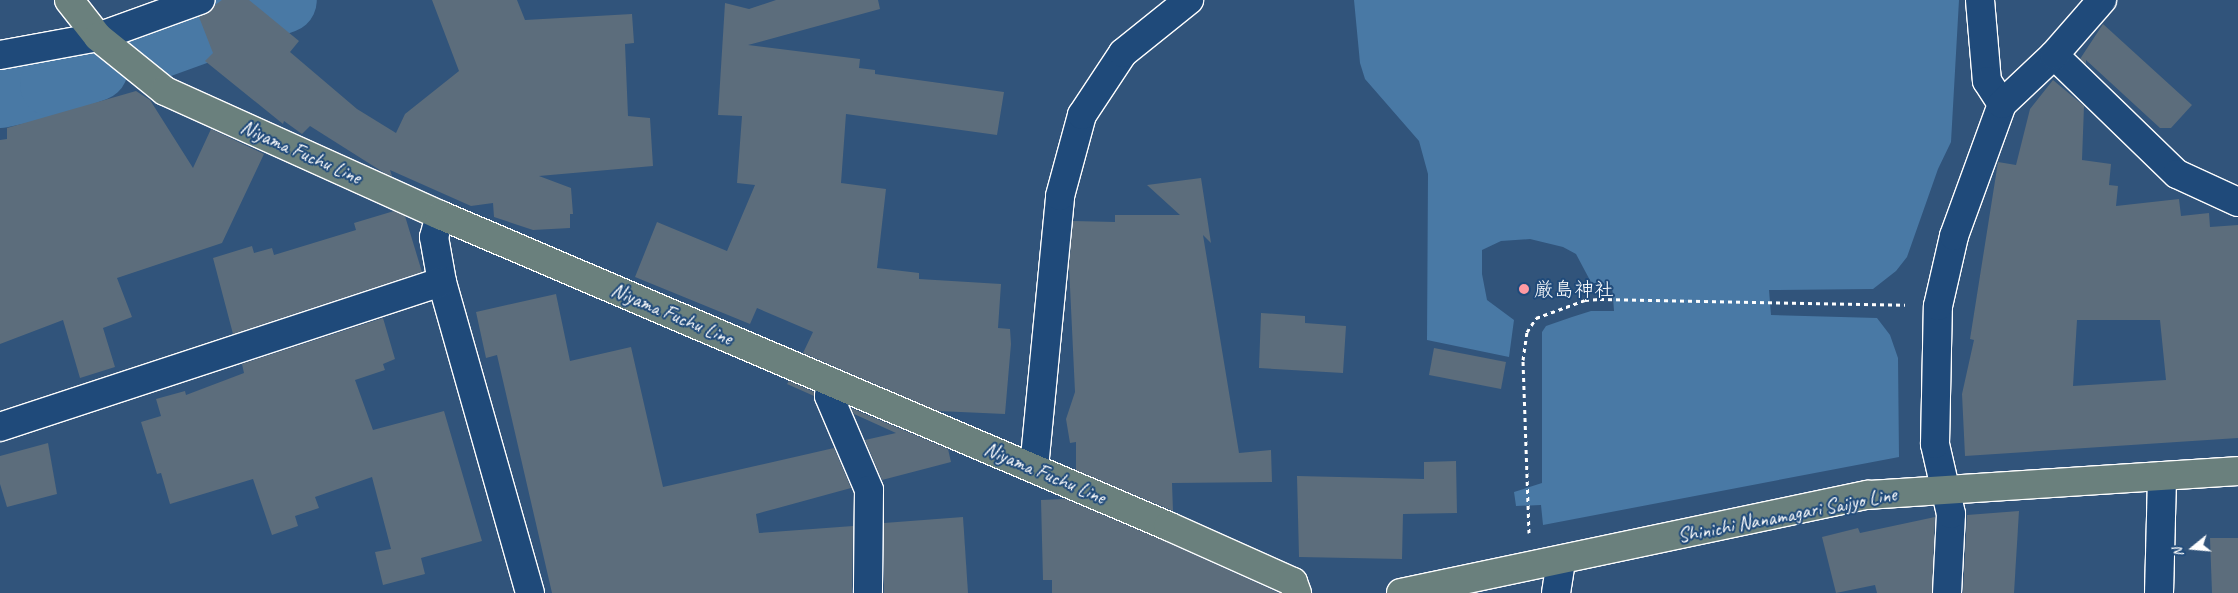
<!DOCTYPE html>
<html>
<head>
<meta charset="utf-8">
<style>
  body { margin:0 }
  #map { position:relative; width:2238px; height:593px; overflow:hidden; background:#31547b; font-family:Caveat,"Klee One",sans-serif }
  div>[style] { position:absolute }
  .water>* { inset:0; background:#4979a5 }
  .river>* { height:65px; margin:-32.5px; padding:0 32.5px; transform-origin:32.5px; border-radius:32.5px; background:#4979a5 }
  .building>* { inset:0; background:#5c6d7c }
  .path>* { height:3px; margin-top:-1.5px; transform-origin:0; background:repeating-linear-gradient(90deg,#fff 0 4px,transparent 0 8px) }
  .roads { filter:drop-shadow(1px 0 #fff) drop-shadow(-1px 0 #fff) drop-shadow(0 1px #fff) drop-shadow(0 -1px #fff) }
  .minor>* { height:28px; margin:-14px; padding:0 14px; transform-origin:14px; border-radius:14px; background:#1f4a7a }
  .major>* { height:28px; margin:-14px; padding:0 14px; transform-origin:14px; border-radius:14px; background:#6a807d }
  .dots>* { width:14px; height:14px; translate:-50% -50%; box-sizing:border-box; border:2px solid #1f4a7a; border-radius:50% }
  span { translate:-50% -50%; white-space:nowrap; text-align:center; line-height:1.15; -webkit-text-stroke:4px #1f4a7a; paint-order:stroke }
  .street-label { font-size:20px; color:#fff }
  .poi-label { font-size:20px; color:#fff }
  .left { translate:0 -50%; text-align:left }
  .north { position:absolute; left:2168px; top:523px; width:50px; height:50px; -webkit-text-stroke:4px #1f4a7a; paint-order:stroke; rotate:253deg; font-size:14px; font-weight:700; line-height:20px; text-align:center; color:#fff }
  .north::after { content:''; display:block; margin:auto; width:18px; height:22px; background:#fff; clip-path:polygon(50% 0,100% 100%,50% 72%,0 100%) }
</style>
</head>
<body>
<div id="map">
  <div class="water">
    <div style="clip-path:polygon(1354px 0,1959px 0,1951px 142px,1938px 169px,1907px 257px,1896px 271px,1873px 289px,1769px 290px,1771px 315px,1877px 318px,1890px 335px,1898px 358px,1899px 457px,1543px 525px,1541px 505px,1516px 506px,1514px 492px,1542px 483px,1542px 332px,1546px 326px,1572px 317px,1591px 311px,1614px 311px,1612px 285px,1593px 286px,1576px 254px,1563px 247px,1530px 239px,1501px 241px,1482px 250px,1482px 274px,1487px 300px,1514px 320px,1509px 357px,1427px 340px,1428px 174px,1419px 141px,1365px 79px,1360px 63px)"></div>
  </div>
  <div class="river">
    <div style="left:154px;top:47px;width:138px;rotate:-19.9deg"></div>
    <div style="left:0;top:95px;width:53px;rotate:-11.9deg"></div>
    <div style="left:52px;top:84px;width:46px;rotate:-20.4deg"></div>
  </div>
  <div class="building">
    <div style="clip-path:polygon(222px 0,249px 0,299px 41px,290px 52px,357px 109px,396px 133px,405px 114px,459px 71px,432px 0,517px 0,525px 20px,632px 14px,634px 43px,625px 44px,628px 116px,650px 118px,653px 166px,539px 176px,571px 188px,573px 214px,570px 214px,570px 228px,533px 230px,494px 217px,493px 203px,471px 206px,390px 170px,392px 176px,386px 174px,310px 126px,302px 134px,284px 121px,283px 124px,205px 61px,213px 53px,199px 17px)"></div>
    <div style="clip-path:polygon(776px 0,878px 0,880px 9px,748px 45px,860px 59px,859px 68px,875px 70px,875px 74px,1004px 92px,997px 135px,846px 114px,841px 183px,886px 189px,877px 268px,919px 273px,919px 279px,1001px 284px,998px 328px,1010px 329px,1011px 344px,1005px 414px,938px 411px,803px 353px,813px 332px,757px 308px,750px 324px,635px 277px,657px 222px,727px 251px,755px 185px,737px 183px,742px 116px,718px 115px,725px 3px,749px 9px)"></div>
    <div style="clip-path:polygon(2103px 24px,2192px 105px,2171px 128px,2160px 128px,2086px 60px,2086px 64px,2080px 59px)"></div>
    <div style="clip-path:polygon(evenodd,2053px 80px,2084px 106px,2082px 160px,2111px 164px,2109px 185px,2118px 186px,2116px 206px,2179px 199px,2181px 216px,2209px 213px,2210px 227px,2238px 225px,2238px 438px,1965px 456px,1962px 394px,1974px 340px,1970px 339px,1998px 162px,2016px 165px,2030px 109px,2053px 80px,2077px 320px,2160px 320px,2166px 380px,2073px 386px,2077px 320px)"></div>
    <div style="clip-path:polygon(136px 91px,150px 100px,193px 168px,211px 129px,264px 154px,222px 243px,117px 278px,132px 317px,103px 328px,115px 367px,80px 378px,63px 320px,0 344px,0 140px,7px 139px,7px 128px)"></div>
    <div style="clip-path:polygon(1201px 178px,1211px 243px,1203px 235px,1239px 453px,1271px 450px,1272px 482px,1172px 483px,1173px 511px,1076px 470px,1076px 442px,1070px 443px,1066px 419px,1075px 392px,1069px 266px,1073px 221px,1115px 222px,1115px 215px,1180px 215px,1147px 185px)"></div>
    <div style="clip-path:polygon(394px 211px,405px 216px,422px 272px,233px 334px,213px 258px,252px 246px,254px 253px,272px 248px,274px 255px,356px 230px,354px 223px)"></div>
    <div style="clip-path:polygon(556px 294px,570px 361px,631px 347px,663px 487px,834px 448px,851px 488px,756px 514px,759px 533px,853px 526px,852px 593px,552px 593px,497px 355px,486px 358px,476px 312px)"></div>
    <div style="clip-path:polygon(1261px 313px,1305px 316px,1305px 323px,1346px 326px,1343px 373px,1259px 368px)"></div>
    <div style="clip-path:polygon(383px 318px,395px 359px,383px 364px,385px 370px,355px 380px,373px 430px,444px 411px,482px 541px,421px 558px,425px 574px,383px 585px,375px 552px,391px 549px,372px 477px,315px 497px,319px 508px,295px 516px,298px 526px,272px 535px,253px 479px,170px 504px,161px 473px,157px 474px,141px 422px,161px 416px,156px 399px,185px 391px,186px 395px,244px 373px,242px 364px)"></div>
    <div style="clip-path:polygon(1434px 348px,1506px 362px,1501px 389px,1429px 375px)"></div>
    <div style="clip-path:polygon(789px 381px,814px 392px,814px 396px,787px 384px)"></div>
    <div style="clip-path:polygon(851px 408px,948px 449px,951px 462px,882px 480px,865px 440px,896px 433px,854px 414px)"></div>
    <div style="clip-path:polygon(48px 443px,57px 494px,7px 507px,0 484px,0 456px)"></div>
    <div style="clip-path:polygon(1456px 461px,1457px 513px,1403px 514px,1402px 559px,1299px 557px,1297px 476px,1424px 479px,1424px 462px)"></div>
    <div style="clip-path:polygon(1065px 499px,1162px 540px,1279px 593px,1052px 593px,1052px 580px,1043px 580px,1041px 500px)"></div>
    <div style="clip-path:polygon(2019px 511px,2014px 593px,1963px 593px,1967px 515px)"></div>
    <div style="clip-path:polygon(963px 517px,968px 593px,884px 593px,884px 523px)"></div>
    <div style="clip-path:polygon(1935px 517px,1932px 593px,1877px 593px,1875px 585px,1836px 593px,1822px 537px,1858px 528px,1860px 533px)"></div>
    <div style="clip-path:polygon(2210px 538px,2238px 538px,2238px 593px,2212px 593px)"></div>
  </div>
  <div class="path">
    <div style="left:1529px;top:533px;width:173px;rotate:-92deg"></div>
    <div style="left:1523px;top:360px;width:28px;rotate:-82deg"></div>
    <div style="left:1527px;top:332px;width:17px;rotate:-57deg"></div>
    <div style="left:1536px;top:318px;width:52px;rotate:-20.2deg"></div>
    <div style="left:1585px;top:300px;width:15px;rotate:-4deg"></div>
    <div style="left:1600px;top:299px;width:305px;rotate:1.1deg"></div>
  </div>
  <div class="roads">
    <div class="minor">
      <div style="left:1980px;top:0;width:81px;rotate:85.1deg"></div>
      <div style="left:1987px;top:81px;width:27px;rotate:57deg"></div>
      <div style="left:0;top:55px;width:100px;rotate:-10.4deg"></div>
      <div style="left:98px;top:37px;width:109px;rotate:-19.9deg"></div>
      <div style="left:2054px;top:55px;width:171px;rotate:44.1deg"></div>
      <div style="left:2177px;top:174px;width:67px;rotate:24.7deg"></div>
      <div style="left:440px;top:215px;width:23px;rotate:105deg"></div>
      <div style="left:434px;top:237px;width:46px;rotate:79.9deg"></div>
      <div style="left:442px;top:282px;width:323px;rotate:74.2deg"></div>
      <div style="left:831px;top:382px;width:14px;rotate:98deg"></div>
      <div style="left:829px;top:396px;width:102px;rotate:66.9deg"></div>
      <div style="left:869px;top:490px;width:103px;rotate:90.6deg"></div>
      <div style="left:0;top:427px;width:465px;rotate:-18.2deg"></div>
      <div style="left:1034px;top:468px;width:273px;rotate:-84.5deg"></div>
      <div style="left:1060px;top:196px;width:84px;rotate:-74.8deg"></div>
      <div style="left:1082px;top:115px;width:74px;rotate:-56.5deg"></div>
      <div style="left:1123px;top:53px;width:85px;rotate:-38.8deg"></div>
      <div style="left:1556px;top:593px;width:33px;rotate:-81deg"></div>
      <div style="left:1947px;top:593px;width:79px;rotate:-87.1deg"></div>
      <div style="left:1951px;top:514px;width:72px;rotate:-102.9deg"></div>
      <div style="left:1935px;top:444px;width:138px;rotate:-88.8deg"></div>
      <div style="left:1938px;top:306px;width:72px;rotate:-77.1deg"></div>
      <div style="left:1954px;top:236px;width:140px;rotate:-70deg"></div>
      <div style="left:2002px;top:104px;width:71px;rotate:-43.3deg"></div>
      <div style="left:2054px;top:55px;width:73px;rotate:-48.9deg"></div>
      <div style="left:2159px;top:593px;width:117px;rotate:-88.5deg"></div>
    </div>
    <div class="major">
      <div style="left:69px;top:0;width:47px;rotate:51.9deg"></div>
      <div style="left:98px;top:37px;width:86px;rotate:38.9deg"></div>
      <div style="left:165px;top:91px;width:302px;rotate:24.3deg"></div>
      <div style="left:440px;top:215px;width:792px;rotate:23.13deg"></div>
      <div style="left:1168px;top:526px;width:137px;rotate:24.1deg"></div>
      <div style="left:1293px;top:582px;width:12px;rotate:70deg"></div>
      <div style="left:1401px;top:593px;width:477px;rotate:-11.9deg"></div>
      <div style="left:1868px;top:495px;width:371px;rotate:-3.7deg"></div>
    </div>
  </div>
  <div class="dots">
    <div style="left:1524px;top:289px;background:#ff9aa2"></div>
  </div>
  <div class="street-label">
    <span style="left:301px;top:152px;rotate:24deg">Niyama Fuchu Line</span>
    <span style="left:672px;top:314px;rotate:23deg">Niyama Fuchu Line</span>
    <span style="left:1045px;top:473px;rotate:23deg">Niyama Fuchu Line</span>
    <span style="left:1787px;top:515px;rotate:-11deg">Shinichi Nanamagari Saijyo Line</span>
  </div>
  <div class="poi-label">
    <span class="left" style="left:1534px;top:289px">厳島神社</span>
  </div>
  <div class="north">N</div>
</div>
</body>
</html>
